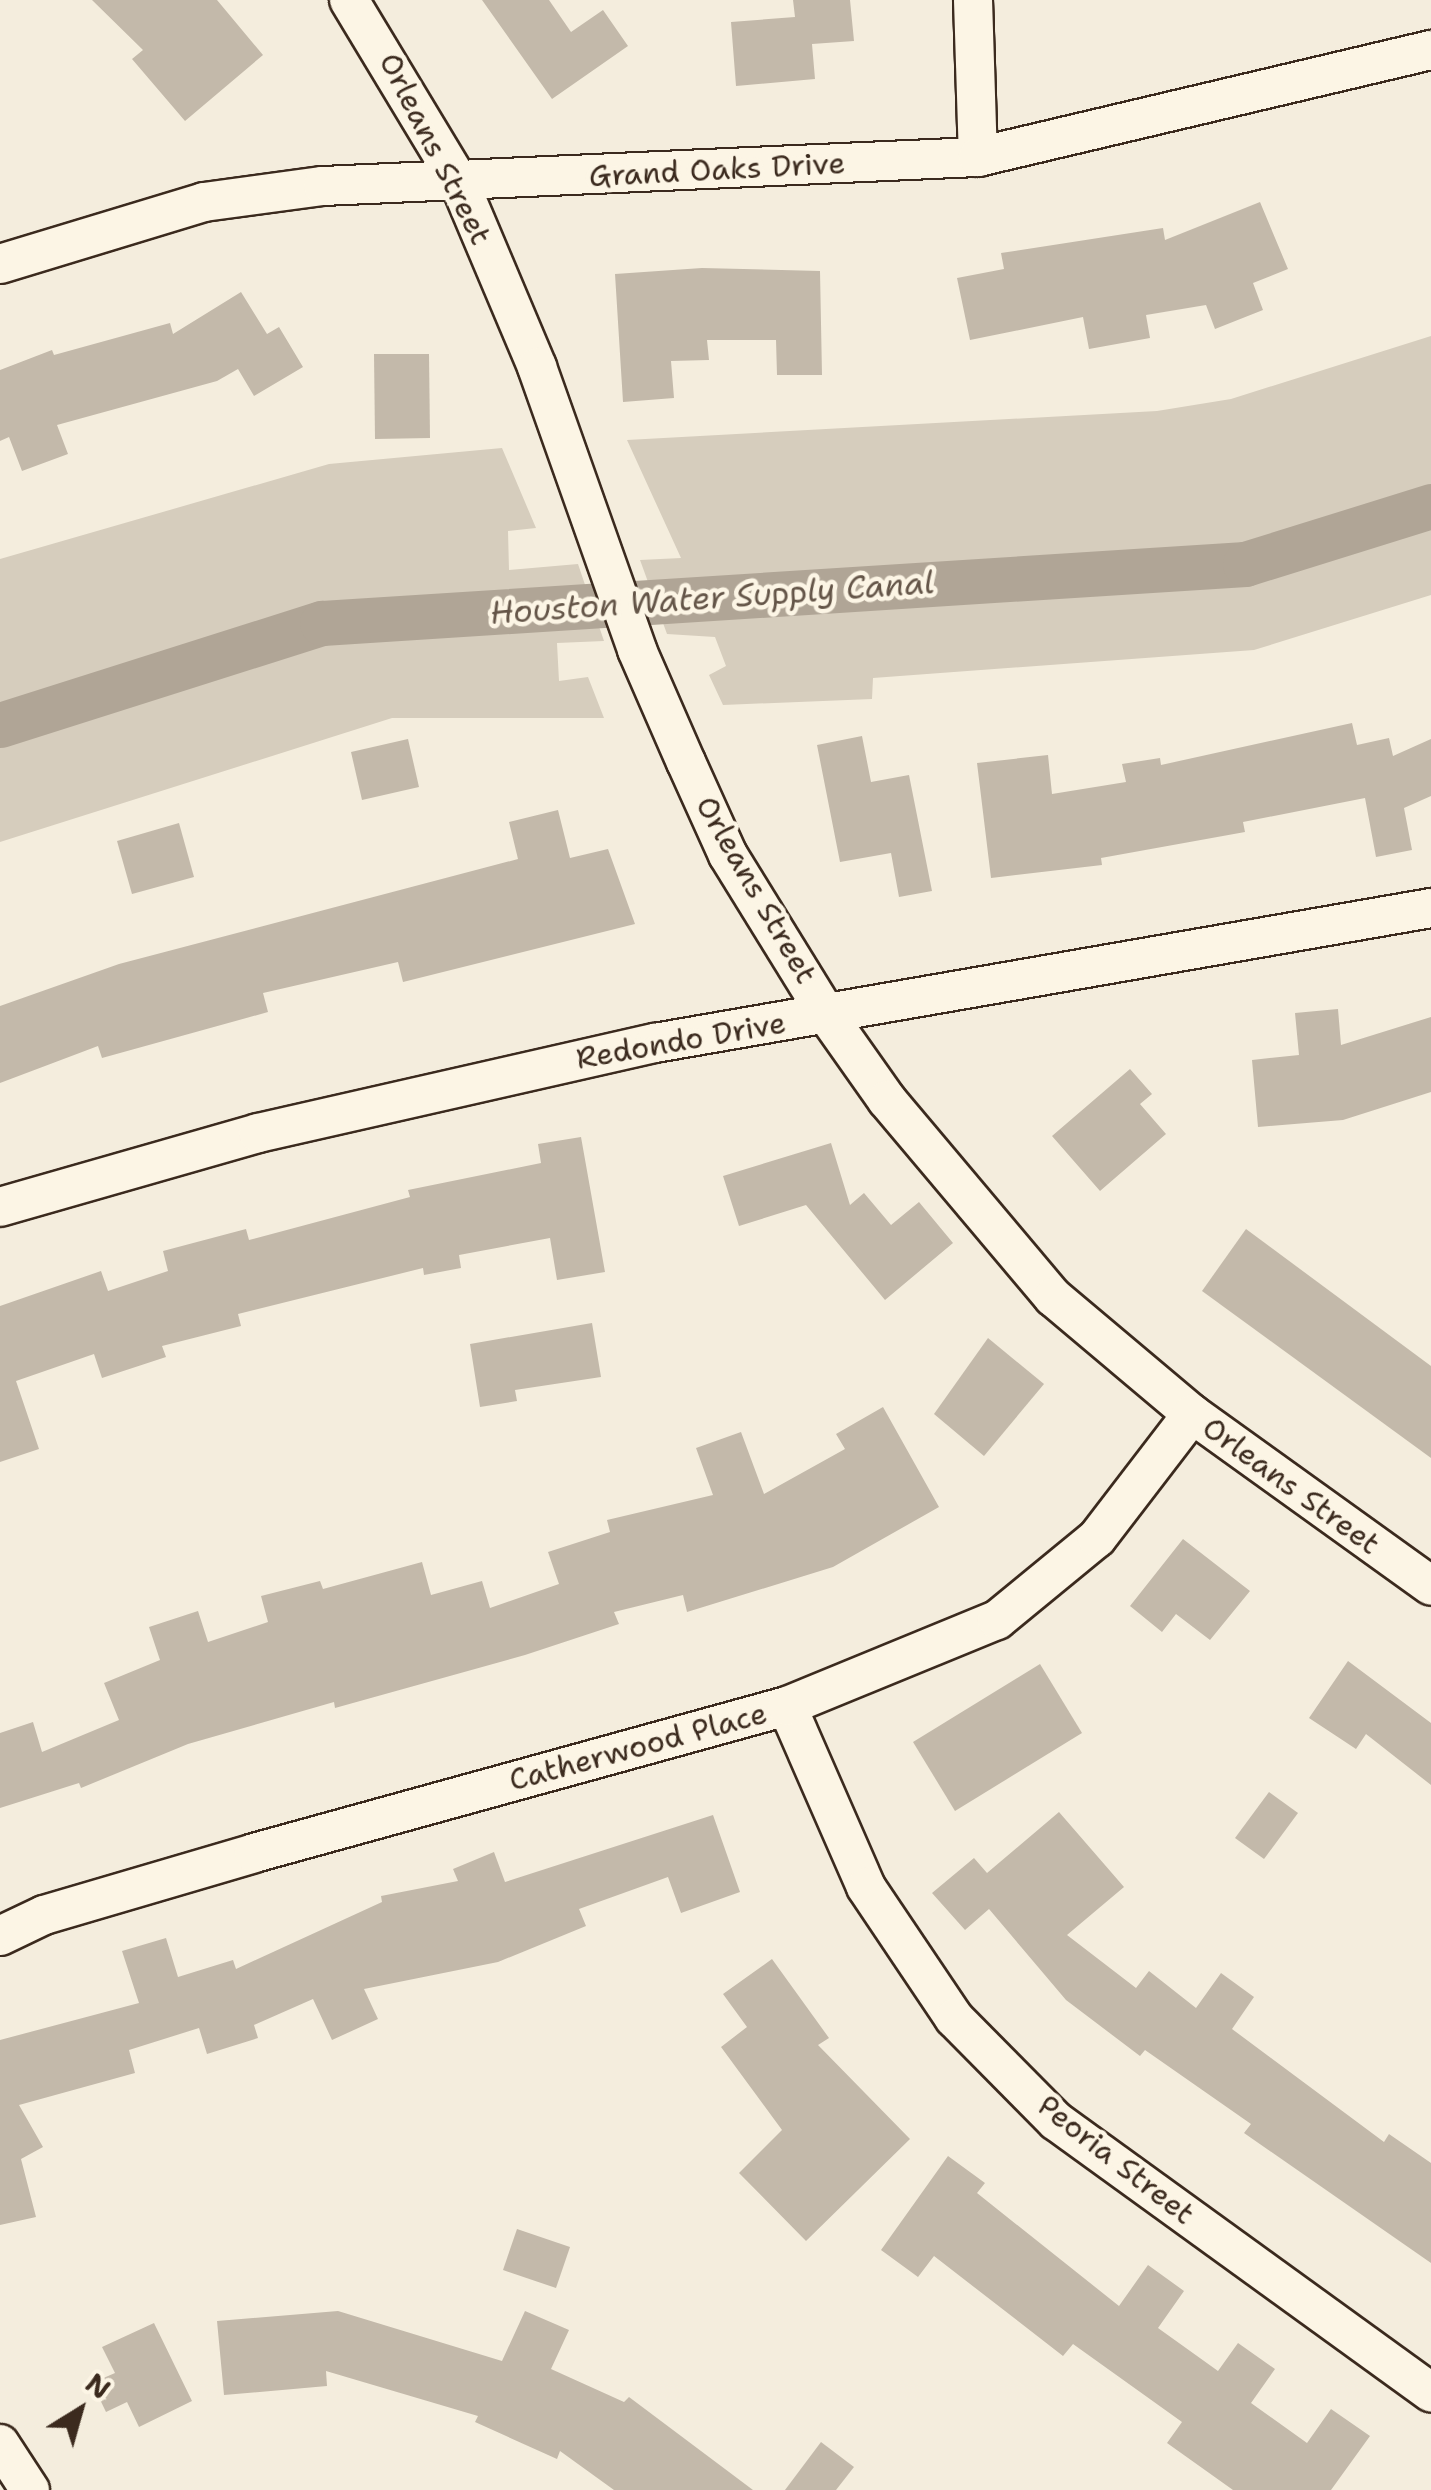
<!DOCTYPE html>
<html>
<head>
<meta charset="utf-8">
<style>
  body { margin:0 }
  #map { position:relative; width:1431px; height:2490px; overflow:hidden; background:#f4eddd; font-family:"Shantell Sans",sans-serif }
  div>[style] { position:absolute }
  .green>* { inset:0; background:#d6cdbd }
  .canal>* { height:45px; margin:-22.5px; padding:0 22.5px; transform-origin:22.5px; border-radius:22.5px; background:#b0a596 }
  .building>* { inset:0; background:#c3b9aa }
  .roads { filter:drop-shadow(2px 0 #3b2a1e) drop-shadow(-2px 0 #3b2a1e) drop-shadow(0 2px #3b2a1e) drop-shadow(0 -2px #3b2a1e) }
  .street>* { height:38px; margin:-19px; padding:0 19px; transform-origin:19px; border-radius:19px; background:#fcf5e5 }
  span { translate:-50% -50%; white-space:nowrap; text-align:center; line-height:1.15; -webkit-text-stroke:9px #fcf5e5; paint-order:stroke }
  .street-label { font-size:30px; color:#3b2a1e }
  .water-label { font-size:32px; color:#645548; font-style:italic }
  .north { position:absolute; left:30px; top:2360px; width:100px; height:100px; -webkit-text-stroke:8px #fcf5e5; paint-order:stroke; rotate:37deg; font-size:28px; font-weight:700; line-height:40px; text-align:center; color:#3b2a1e }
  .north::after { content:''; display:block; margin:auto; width:35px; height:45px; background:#3b2a1e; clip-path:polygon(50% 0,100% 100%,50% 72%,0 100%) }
</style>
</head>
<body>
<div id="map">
  <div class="green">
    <div style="clip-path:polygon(1431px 336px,1431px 595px,1254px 650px,873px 678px,872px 699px,723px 705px,709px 675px,726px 666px,715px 637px,667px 634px,640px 560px,681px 558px,627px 440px,1157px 411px,1231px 399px)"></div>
    <div style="clip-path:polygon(502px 448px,536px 528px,508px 531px,509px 570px,578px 564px,604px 641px,557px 643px,559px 681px,588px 677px,604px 718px,392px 718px,0 842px,0 559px,329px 464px)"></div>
  </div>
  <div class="canal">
    <div style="left:0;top:725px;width:338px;rotate:-17.6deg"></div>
    <div style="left:322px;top:623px;width:925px;rotate:-3.66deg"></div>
    <div style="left:1245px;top:564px;width:195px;rotate:-17.3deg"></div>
  </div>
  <div class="building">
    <div style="clip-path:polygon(92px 0,217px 0,263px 55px,185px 121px,132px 59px,143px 50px)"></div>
    <div style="clip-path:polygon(482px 0,549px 0,571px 32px,603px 10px,628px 46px,552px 99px)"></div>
    <div style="clip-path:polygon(793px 0,850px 0,854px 41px,812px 44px,815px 79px,736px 86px,731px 22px,795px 17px)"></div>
    <div style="clip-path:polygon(1260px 202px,1288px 269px,1253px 283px,1263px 310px,1215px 329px,1206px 305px,1146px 315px,1150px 338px,1089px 349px,1083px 317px,970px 340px,957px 278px,1004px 269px,1001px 253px,1163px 228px,1165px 240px)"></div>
    <div style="clip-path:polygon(702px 268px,820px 271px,822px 375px,777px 375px,776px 340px,707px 340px,709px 360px,671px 361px,674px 398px,623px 402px,615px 274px)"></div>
    <div style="clip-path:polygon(241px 292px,267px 334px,279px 327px,303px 367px,254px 396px,238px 369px,217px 381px,57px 425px,68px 454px,22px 471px,9px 437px,0 441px,0 370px,52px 350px,54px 355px,170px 323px,173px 334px)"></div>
    <div style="clip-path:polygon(374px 354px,429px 354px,430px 438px,375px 439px)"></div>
    <div style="clip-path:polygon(1352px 723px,1357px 745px,1389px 738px,1393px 756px,1431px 739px,1431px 796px,1404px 808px,1412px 850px,1376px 857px,1365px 798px,1243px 822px,1245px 832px,1101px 858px,1102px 865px,991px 878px,977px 763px,1048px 755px,1052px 794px,1126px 782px,1122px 764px,1160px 758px,1161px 765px)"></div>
    <div style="clip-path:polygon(862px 736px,871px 782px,909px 775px,932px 891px,899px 897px,891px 853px,840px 862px,817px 745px)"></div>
    <div style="clip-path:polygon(408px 739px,419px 787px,362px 800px,351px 752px)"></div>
    <div style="clip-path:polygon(558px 810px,570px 858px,608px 849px,635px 924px,403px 982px,398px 962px,263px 993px,268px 1012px,102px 1058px,98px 1046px,0 1083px,0 1006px,119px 964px,518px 859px,509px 822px)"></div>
    <div style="clip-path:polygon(179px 823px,194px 877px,132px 894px,117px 841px)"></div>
    <div style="clip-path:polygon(1338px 1009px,1341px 1045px,1431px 1017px,1431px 1092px,1343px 1120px,1258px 1127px,1252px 1060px,1299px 1055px,1295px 1013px)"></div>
    <div style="clip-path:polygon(1130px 1069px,1152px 1094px,1140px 1104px,1166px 1134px,1100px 1191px,1052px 1136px)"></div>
    <div style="clip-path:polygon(581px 1137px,605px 1272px,557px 1280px,550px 1238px,459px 1255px,461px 1268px,424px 1275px,423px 1268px,238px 1314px,241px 1326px,162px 1346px,166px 1357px,102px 1378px,94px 1354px,16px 1381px,39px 1449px,0 1462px,0 1306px,101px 1271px,108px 1291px,168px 1271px,163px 1251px,246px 1229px,249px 1240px,410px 1197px,408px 1190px,541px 1163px,538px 1144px)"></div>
    <div style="clip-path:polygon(831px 1143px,850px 1205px,864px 1193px,891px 1225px,919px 1202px,953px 1243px,885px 1300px,806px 1205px,739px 1226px,723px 1176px)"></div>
    <div style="clip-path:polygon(1246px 1229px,1431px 1366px,1431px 1458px,1202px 1291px)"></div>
    <div style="clip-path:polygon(592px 1323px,601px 1377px,515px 1390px,517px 1401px,480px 1407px,470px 1344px)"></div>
    <div style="clip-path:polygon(988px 1338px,1044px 1384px,984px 1456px,934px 1414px)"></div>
    <div style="clip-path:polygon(883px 1407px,939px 1507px,833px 1567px,687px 1612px,683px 1595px,614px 1612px,619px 1624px,525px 1655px,335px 1708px,334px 1702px,188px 1744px,81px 1788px,79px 1783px,0 1808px,0 1733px,33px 1722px,42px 1752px,119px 1720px,104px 1683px,160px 1660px,149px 1627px,198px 1611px,208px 1642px,268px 1622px,261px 1596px,320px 1581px,323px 1589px,422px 1562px,431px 1595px,482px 1581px,490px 1608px,559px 1584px,548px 1552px,610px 1532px,607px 1520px,713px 1495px,696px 1448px,741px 1432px,764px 1494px,845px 1449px,836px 1434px)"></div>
    <div style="clip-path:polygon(1183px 1539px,1250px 1591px,1210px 1640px,1176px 1614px,1162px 1632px,1130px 1606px)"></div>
    <div style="clip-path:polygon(1348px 1661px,1431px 1723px,1431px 1785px,1366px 1734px,1356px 1749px,1309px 1718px)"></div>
    <div style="clip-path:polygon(1040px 1664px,1082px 1733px,955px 1811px,913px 1742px)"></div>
    <div style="clip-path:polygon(1269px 1792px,1298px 1813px,1264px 1859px,1235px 1838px)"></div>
    <div style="clip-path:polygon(1059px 1812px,1124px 1887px,1067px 1935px,1136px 1988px,1149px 1971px,1196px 2008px,1221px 1973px,1254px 1997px,1232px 2029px,1384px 2142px,1389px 2134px,1431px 2163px,1431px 2263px,1244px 2133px,1251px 2124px,1145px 2050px,1140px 2056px,1066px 2000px,989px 1909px,965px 1930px,932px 1893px,974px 1858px,987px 1873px)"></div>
    <div style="clip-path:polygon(713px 1815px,740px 1892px,681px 1913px,668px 1877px,579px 1909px,586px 1926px,498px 1962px,364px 1989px,378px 2019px,332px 2040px,313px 1999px,254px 2025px,258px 2038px,207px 2054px,199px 2028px,129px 2050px,135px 2073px,19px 2105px,43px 2147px,21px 2159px,36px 2217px,0 2225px,0 2040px,139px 2003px,122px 1951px,166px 1938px,178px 1977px,233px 1960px,236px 1969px,382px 1902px,381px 1896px,458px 1881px,453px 1869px,494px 1852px,505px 1882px)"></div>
    <div style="clip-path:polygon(772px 1959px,829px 2038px,818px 2045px,910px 2139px,806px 2241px,739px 2173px,782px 2130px,721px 2047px,747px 2027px,723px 1994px)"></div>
    <div style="clip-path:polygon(948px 2156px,985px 2183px,977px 2193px,1119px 2306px,1148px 2265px,1184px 2291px,1158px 2328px,1218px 2371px,1238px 2343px,1275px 2369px,1251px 2403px,1307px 2443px,1331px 2409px,1370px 2436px,1331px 2490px,1233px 2490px,1167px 2443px,1182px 2422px,1073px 2344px,1063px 2356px,934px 2256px,918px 2277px,881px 2250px)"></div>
    <div style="clip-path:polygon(517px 2229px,570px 2247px,556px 2288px,503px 2270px)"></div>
    <div style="clip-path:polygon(338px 2311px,502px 2361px,525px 2311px,569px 2330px,551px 2369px,624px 2402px,629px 2397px,753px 2490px,614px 2490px,560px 2451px,557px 2459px,475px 2422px,478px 2416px,326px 2371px,327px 2386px,224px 2395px,217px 2321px)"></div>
    <div style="clip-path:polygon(154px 2323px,192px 2401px,139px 2427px,127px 2402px,106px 2412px,92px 2383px,115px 2373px,102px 2347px)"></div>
    <div style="clip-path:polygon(821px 2442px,854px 2467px,836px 2490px,785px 2490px)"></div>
  </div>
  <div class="roads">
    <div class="street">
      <div style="left:349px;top:0;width:213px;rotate:58.9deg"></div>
      <div style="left:459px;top:182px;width:201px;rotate:67.1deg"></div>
      <div style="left:537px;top:367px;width:300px;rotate:70.5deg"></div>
      <div style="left:637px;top:650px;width:122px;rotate:66.4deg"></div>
      <div style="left:686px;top:762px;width:102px;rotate:65.7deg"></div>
      <div style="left:728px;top:855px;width:188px;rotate:58.3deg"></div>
      <div style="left:827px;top:1015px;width:104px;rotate:54.8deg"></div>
      <div style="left:887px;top:1100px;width:258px;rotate:49.9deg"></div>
      <div style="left:1053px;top:1297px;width:182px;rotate:40.1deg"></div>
      <div style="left:1192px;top:1414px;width:294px;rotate:35.7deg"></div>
      <div style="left:973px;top:0;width:157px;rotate:88.2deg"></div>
      <div style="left:0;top:264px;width:213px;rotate:-16.9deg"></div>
      <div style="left:204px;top:202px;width:120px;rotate:-7.7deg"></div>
      <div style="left:323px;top:186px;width:656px;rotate:-2.54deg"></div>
      <div style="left:978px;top:157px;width:465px;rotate:-13.3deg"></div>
      <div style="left:0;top:1207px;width:268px;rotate:-16deg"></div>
      <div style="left:258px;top:1133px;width:407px;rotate:-12.8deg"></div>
      <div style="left:655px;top:1043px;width:788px;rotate:-9.87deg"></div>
      <div style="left:787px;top:1706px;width:197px;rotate:66.4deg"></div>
      <div style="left:866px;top:1887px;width:158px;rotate:56.1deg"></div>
      <div style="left:954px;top:2018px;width:145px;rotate:45.3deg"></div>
      <div style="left:1056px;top:2121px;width:463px;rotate:35.9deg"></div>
      <div style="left:0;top:1936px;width:49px;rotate:-25.5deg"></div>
      <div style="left:44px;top:1915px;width:219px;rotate:-16.4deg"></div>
      <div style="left:254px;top:1853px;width:553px;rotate:-15.42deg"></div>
      <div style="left:787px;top:1706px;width:227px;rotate:-22.3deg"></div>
      <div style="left:997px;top:1620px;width:129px;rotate:-39.4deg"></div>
      <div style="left:1097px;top:1538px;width:156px;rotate:-52.5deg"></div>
      <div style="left:0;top:2444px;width:55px;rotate:56.9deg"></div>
    </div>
  </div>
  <div class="street-label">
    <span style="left:435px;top:149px;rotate:63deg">Orleans Street</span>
    <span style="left:717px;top:170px;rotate:-3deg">Grand Oaks Drive</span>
    <span style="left:756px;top:890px;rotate:60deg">Orleans Street</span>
    <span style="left:681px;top:1041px;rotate:-10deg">Redondo Drive</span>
    <span style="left:1291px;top:1486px;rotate:36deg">Orleans Street</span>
    <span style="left:638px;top:1747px;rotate:-15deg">Catherwood Place</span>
    <span style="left:1116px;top:2160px;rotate:38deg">Peoria Street</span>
  </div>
  <div class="water-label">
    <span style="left:712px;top:598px;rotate:-4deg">Houston Water Supply Canal</span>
  </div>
  <div class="north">N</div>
</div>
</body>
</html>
